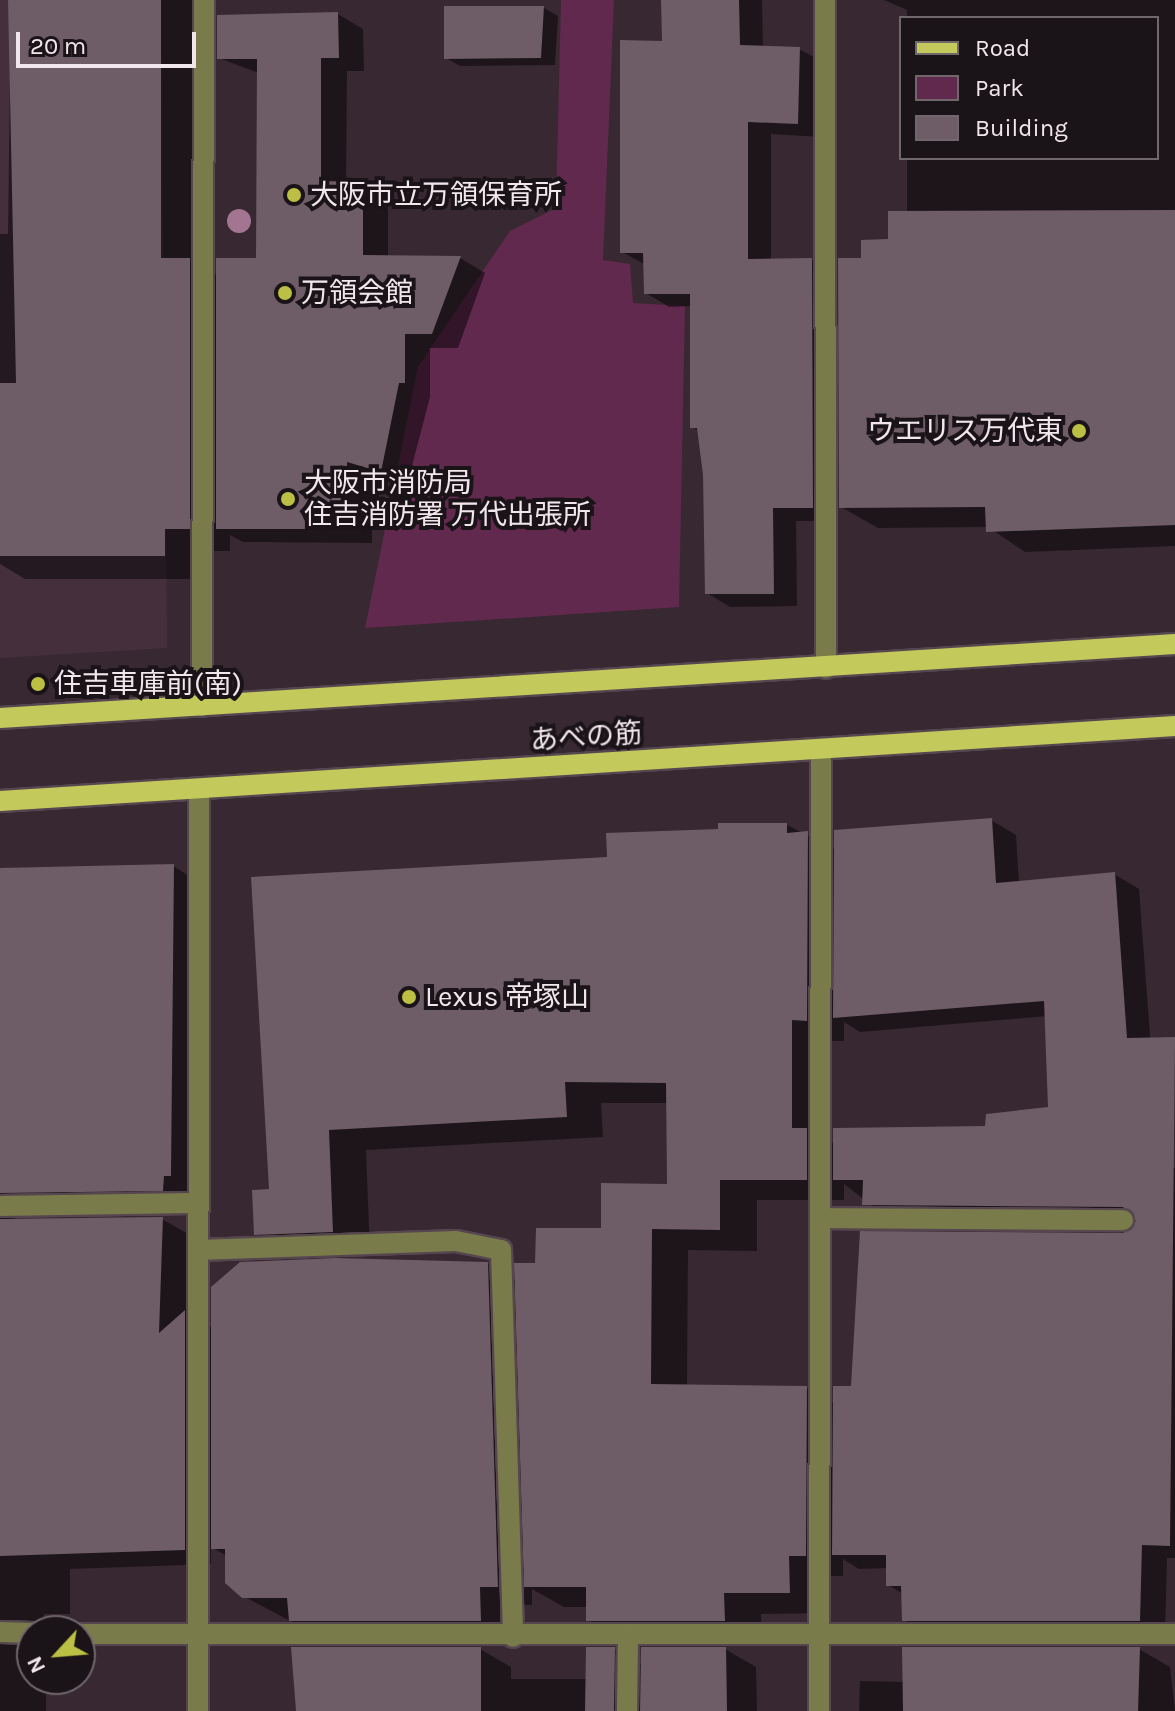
<!DOCTYPE html>
<html>
<head>
<meta charset="utf-8">
<style>
  body { margin:0 }
  #map { position:relative; width:1175px; height:1711px; overflow:hidden; background:#382831; font-family:Karla,"Noto Sans JP",sans-serif }
  div>[style] { position:absolute }
  .built>* { inset:0; background:#452f3d }
  .green>* { inset:0; background:#61294e }
  .shadow>* { inset:0; background:#0007 }
  .building>* { inset:0; background:#6e5c66 }
  .roads { filter:drop-shadow(2px 0 #56464f) drop-shadow(-2px 0 #56464f) drop-shadow(0 2px #56464f) drop-shadow(0 -2px #56464f) }
  .minor>* { height:20px; margin:-10px; padding:0 10px; transform-origin:10px; border-radius:10px; background:#797b4a }
  .major>* { height:20px; margin:-10px; padding:0 10px; transform-origin:10px; border-radius:10px; background:#c4c95c }
  .trees>* { width:24px; height:24px; margin:-12px; border-radius:50%; background:#a47591 }
  .dots>* { width:22px; height:22px; translate:-50% -50%; box-sizing:border-box; border:4px solid #1a1318; border-radius:50% }
  span { translate:-50% -50%; white-space:nowrap; text-align:center; line-height:1.15; -webkit-text-stroke:8px #1a1318; paint-order:stroke }
  .poi-label { font-size:28px; color:#f1e6ec }
  .left { translate:0 -50%; text-align:left }
  .right { translate:-100% -50%; text-align:right }
  .street-label { font-size:28px; color:#f1e6ec }
  .legend { position:absolute; left:899px; top:16px; width:260px; height:144px; box-sizing:border-box; background:#1a1318; border:2px solid #70676d; margin:0; padding:10px 14px; list-style:none; font-size:24px; color:#f1e6ec }
  .legend li { display:flex; align-items:center; gap:16px; height:40px }
  .legend b { width:40px; border:2px solid #70676d }
  .north { position:absolute; left:16px; top:1615px; width:80px; height:80px; box-sizing:border-box; background:#1a1318; border:2px solid #70676d; border-radius:50%; rotate:244deg; font-size:22px; font-weight:700; line-height:32px; text-align:center; color:#f1e6ec }
  .north::after { content:''; display:block; margin:auto; width:28px; height:36px; background:#bbc044; clip-path:polygon(50% 0,100% 100%,50% 72%,0 100%) }
  .scale { position:absolute; left:16px; top:32px; width:180px; height:36px; box-sizing:border-box; border:4px solid #f1e6ec; border-top:0; padding-left:10px; font-size:24px; line-height:28px; white-space:nowrap; color:#f1e6ec; -webkit-text-stroke:6px #1a1318; paint-order:stroke }
</style>
</head>
<body>
<div id="map">
  <div class="built">
    <div style="clip-path:polygon(0 0,161px 0,167px 648px,0 658px)"></div>
  </div>
  <div class="green">
    <div style="clip-path:polygon(561px 0,614px 0,603px 260px,630px 264px,633px 303px,685px 306px,679px 607px,365px 628px,418px 367px,510px 231px,556px 208px)"></div>
  </div>
  <div class="shadow">
    <div style="clip-path:polygon(11px 0,204px 0,202px 267px,218px 276px,258px 260px,259px 73px,219px 58px,338px 14px,363px 29px,364px 71px,347px 71px,346px 184px,388px 199px,388px 258px,460px 258px,485px 273px,458px 348px,430px 348px,430px 397px,407px 485px,372px 475px,372px 543px,243px 542px,230px 535px,230px 551px,205px 551px,205px 579px,25px 579px,0 564px,0 234px,8px 234px)"></div>
    <div style="clip-path:polygon(663px 0,762px 0,763px 48px,799px 49px,823px 62px,821px 137px,771px 134px,771px 261px,812px 260px,835px 274px,836px 521px,796px 521px,797px 606px,730px 607px,707px 593px,705px 475px,700px 431px,692px 427px,692px 306px,669px 307px,646px 293px,646px 265px,622px 252px,664px 43px)"></div>
    <div style="clip-path:polygon(884px 0,1175px 0,1175px 546px,1025px 552px,988px 527px,878px 528px,841px 507px,863px 260px,890px 241px,907px 213px,907px 158px,1157px 158px,1157px 18px,907px 18px,907px 10px)"></div>
    <div style="clip-path:polygon(544px 8px,558px 16px,555px 65px,460px 66px,446px 58px)"></div>
    <div style="clip-path:polygon(evenodd,991px 820px,1016px 835px,1019px 883px,1114px 874px,1139px 889px,1160px 1168px,1175px 1168px,1175px 1558px,1167px 1558px,1165px 1634px,928px 1634px,904px 1620px,903px 1594px,888px 1585px,888px 1568px,859px 1569px,843px 1559px,843px 1576px,826px 1576px,827px 1613px,761px 1614px,762px 1641px,625px 1641px,588px 1620px,588px 1607px,564px 1607px,532px 1589px,532px 1605px,514px 1605px,515px 1640px,326px 1640px,243px 1596px,227px 1556px,211px 1547px,211px 1564px,70px 1569px,70px 1614px,44px 1614px,44px 1631px,14px 1640px,32px 1655px,32px 1679px,46px 1679px,46px 1711px,0 1711px,0 869px,173px 866px,199px 882px,189px 1204px,27px 1207px,12px 1221px,162px 1219px,188px 1234px,186px 1313px,213px 1328px,488px 1264px,517px 1281px,669px 1186px,668px 1103px,601px 1103px,603px 1137px,366px 1150px,370px 1253px,293px 1255px,256px 1234px,271px 1191px,253px 878px,609px 859px,720px 831px,787px 825px,836px 850px,991px 820px,1047px 1016px,1050px 1109px,987px 1128px,828px 1143px,829px 1041px,844px 1041px,844px 1022px,860px 1032px,1047px 1016px,991px 820px,844px 1184px,888px 1218px,1140px 1220px,835px 1404px,806px 1388px,687px 1386px,688px 1250px,757px 1251px,757px 1200px,844px 1200px,844px 1184px)"></div>
    <div style="clip-path:polygon(480px 1649px,511px 1667px,511px 1679px,587px 1679px,614px 1649px,643px 1665px,725px 1649px,756px 1667px,757px 1711px,617px 1711px,606px 1705px,609px 1711px,298px 1711px)"></div>
    <div style="clip-path:polygon(1139px 1649px,1170px 1667px,1175px 1711px,859px 1711px,860px 1681px,904px 1682px)"></div>
  </div>
  <div class="building">
    <div style="clip-path:polygon(8px 0,161px 0,161px 258px,190px 258px,190px 529px,165px 529px,165px 556px,0 556px,0 383px,16px 383px)"></div>
    <div style="clip-path:polygon(661px 0,739px 0,740px 45px,800px 47px,798px 124px,748px 122px,748px 259px,812px 258px,813px 508px,773px 508px,774px 594px,705px 594px,703px 475px,697px 428px,690px 428px,690px 294px,644px 294px,643px 253px,620px 253px,620px 40px,662px 41px)"></div>
    <div style="clip-path:polygon(444px 6px,544px 6px,541px 58px,444px 59px)"></div>
    <div style="clip-path:polygon(338px 12px,339px 58px,321px 58px,321px 181px,363px 182px,363px 255px,461px 256px,432px 334px,405px 334px,405px 383px,399px 383px,381px 472px,347px 462px,347px 529px,216px 529px,216px 258px,256px 258px,257px 59px,217px 59px,217px 15px)"></div>
    <div style="clip-path:polygon(1175px 210px,1175px 525px,986px 532px,985px 507px,839px 508px,838px 258px,861px 258px,861px 240px,888px 239px,888px 211px)"></div>
    <div style="clip-path:polygon(992px 818px,996px 883px,1115px 872px,1127px 1038px,1175px 1037px,1170px 1546px,1142px 1545px,1140px 1621px,902px 1621px,901px 1586px,886px 1586px,886px 1555px,832px 1555px,833px 1386px,851px 1386px,860px 1231px,1123px 1233px,1136px 1221px,1123px 1207px,862px 1205px,863px 1180px,833px 1180px,833px 1128px,985px 1126px,986px 1114px,1048px 1107px,1044px 1001px,833px 1018px,834px 830px)"></div>
    <div style="clip-path:polygon(718px 823px,787px 823px,787px 833px,808px 831px,807px 1021px,792px 1020px,792px 1128px,807px 1128px,807px 1180px,720px 1180px,720px 1230px,652px 1229px,651px 1384px,807px 1386px,806px 1556px,789px 1556px,790px 1593px,724px 1593px,725px 1621px,586px 1621px,586px 1587px,524px 1587px,514px 1263px,535px 1263px,536px 1228px,601px 1228px,601px 1183px,667px 1184px,666px 1083px,565px 1082px,567px 1117px,329px 1130px,333px 1232px,254px 1235px,252px 1190px,269px 1189px,251px 877px,607px 857px,606px 833px,718px 829px)"></div>
    <div style="clip-path:polygon(174px 864px,171px 1176px,164px 1176px,163px 1191px,0 1193px,0 868px)"></div>
    <div style="clip-path:polygon(163px 1217px,159px 1333px,185px 1310px,185px 1550px,0 1556px,0 1219px)"></div>
    <div style="clip-path:polygon(335px 1258px,488px 1262px,498px 1587px,480px 1587px,481px 1621px,289px 1621px,287px 1598px,242px 1598px,225px 1583px,225px 1549px,211px 1549px,211px 1287px,240px 1262px)"></div>
    <div style="clip-path:polygon(291px 1647px,481px 1647px,481px 1711px,296px 1711px)"></div>
    <div style="clip-path:polygon(586px 1647px,615px 1647px,614px 1711px,585px 1711px)"></div>
    <div style="clip-path:polygon(641px 1647px,726px 1647px,727px 1711px,640px 1711px)"></div>
    <div style="clip-path:polygon(902px 1647px,1140px 1647px,1138px 1711px,903px 1711px)"></div>
  </div>
  <div class="roads">
    <div class="minor">
      <div style="left:825px;top:0;width:668px;rotate:89.91deg"></div>
      <div style="left:202px;top:706px;width:706px;rotate:-89.84deg"></div>
      <div style="left:0;top:1206px;width:198px;rotate:-0.9deg"></div>
      <div style="left:820px;top:1218px;width:303px;rotate:0.4deg"></div>
      <div style="left:198px;top:1250px;width:258px;rotate:-2deg"></div>
      <div style="left:456px;top:1241px;width:46px;rotate:11.3deg"></div>
      <div style="left:501px;top:1250px;width:387px;rotate:88.2deg"></div>
      <div style="left:0;top:1632px;width:32px;rotate:2deg"></div>
      <div style="left:80px;top:1634px;width:1095px"></div>
      <div style="left:198px;top:1711px;width:920px;rotate:-89.94deg"></div>
      <div style="left:627px;top:1711px;width:73px;rotate:-89.2deg"></div>
      <div style="left:819px;top:1711px;width:962px;rotate:-89.88deg"></div>
    </div>
    <div class="major">
      <div style="left:0;top:718px;width:1177px;rotate:-3.6deg"></div>
      <div style="left:0;top:801px;width:1177px;rotate:-3.65deg"></div>
    </div>
  </div>
  <div class="trees">
    <div style="left:239px;top:221px"></div>
  </div>
  <div class="dots">
    <div style="left:294px;top:195px;background:#bbc044"></div>
    <div style="left:285px;top:293px;background:#bbc044"></div>
    <div style="left:1079px;top:431px;background:#bbc044"></div>
    <div style="left:288px;top:499px;background:#bbc044"></div>
    <div style="left:38px;top:684px;background:#bbc044"></div>
    <div style="left:409px;top:997px;background:#bbc044"></div>
  </div>
  <div class="poi-label">
    <span class="left" style="left:310px;top:195px">大阪市立万領保育所</span>
    <span class="left" style="left:301px;top:293px">万領会館</span>
    <span class="right" style="left:1063px;top:431px">ウエリス万代東</span>
    <span class="left" style="left:304px;top:499px">大阪市消防局<br>住吉消防署 万代出張所</span>
    <span class="left" style="left:54px;top:684px">住吉車庫前(南)</span>
    <span class="left" style="left:425px;top:997px">Lexus 帝塚山</span>
  </div>
  <div class="street-label">
    <span style="left:586px;top:737px;rotate:-4deg">あべの筋</span>
  </div>
  <ul class="legend">
  <li><b style="height:10px;background:#c4c95c"></b>Road</li>
  <li><b style="height:22px;background:#61294e"></b>Park</li>
  <li><b style="height:22px;background:#6e5c66"></b>Building</li>
  </ul>
  <div class="north">N</div>
  <div class="scale">20 m</div>
</div>
</body>
</html>
